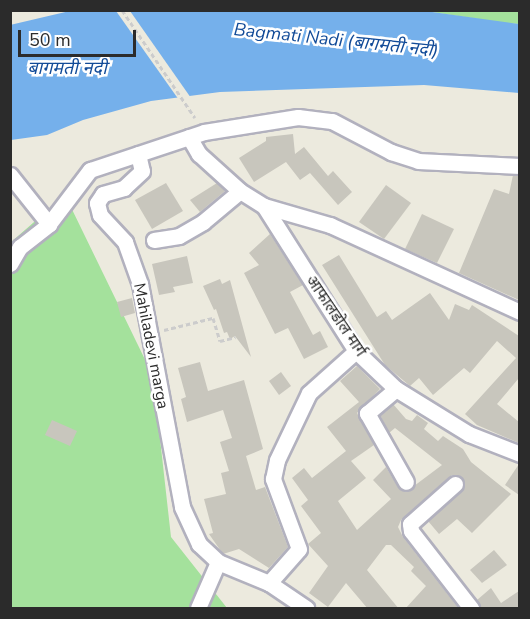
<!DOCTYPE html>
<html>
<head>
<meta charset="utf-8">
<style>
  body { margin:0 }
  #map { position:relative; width:530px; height:619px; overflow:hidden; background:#eceade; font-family:"Nunito Sans","Noto Sans Devanagari",sans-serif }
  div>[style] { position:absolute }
  .green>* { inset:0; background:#a4e19c }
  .water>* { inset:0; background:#75b0eb }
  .pier>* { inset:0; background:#eceade }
  .building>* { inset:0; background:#c8c6bd }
  .path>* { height:3px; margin-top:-1.5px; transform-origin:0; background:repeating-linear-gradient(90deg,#ccc 0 4.5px,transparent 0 7.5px) }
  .roads { filter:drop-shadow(2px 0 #b2b1be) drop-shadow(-2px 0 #b2b1be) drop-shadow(0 2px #b2b1be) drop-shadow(0 -2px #b2b1be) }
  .street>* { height:15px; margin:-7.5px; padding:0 7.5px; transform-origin:7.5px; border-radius:7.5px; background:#fff }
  span { translate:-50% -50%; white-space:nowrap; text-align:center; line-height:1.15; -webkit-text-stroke:5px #fff; paint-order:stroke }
  .street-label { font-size:16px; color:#2b2b2b }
  .water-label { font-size:18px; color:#124b98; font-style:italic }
  .frame { position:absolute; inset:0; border:12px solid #2b2b2b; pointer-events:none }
  .scale { position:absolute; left:18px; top:30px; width:118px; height:27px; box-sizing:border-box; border:3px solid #2b2b2b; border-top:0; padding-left:8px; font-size:18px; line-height:21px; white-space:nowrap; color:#2b2b2b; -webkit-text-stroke:4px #fff; paint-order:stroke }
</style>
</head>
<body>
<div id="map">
  <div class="green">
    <div style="clip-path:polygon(425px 11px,519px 11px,519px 24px,505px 23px)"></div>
    <div style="clip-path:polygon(65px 195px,153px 376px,171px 537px,227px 608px,11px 608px,10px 243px)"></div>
  </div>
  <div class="water">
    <div style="clip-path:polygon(74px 10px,425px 11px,519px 24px,519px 93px,424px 85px,220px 92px,151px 101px,83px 120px,47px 135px,11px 140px,10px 25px)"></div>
  </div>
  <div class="pier">
    <div style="clip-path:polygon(116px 11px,130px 11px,191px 98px,179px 100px)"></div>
  </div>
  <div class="building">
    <div style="clip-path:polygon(293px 134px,295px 154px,304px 147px,328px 176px,333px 171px,352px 192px,338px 205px,310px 173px,300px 180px,286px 162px,254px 182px,239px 158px,266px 141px,266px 137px)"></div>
    <div style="clip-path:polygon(513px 175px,519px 176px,519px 300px,459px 273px,494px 189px,509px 194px)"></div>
    <div style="clip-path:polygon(166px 183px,183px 211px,152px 229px,135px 200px)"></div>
    <div style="clip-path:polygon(217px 183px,225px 191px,200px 212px,190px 200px)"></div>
    <div style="clip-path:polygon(386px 185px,411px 203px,384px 239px,359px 222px)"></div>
    <div style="clip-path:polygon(422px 214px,454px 229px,437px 263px,405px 249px)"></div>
    <div style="clip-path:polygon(270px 234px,303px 285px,290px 292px,313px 335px,320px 331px,328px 347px,304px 359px,288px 328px,275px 334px,244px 273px,259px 265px,249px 253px)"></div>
    <div style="clip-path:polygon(339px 255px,377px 317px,386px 311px,392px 320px,430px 293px,449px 320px,455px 304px,469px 310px,472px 305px,519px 336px,519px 378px,497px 404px,519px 422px,519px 443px,477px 425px,465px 414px,516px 358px,497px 341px,470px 373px,464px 368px,433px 395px,419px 378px,410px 386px,385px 365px,322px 265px)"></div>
    <div style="clip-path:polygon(187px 256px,193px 283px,173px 287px,175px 292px,159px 295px,152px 264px)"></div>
    <div style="clip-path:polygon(220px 279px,222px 284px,230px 280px,251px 357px,235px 336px,230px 339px,227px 332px,224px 333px,216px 309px,214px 310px,203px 286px)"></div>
    <div style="clip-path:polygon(132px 298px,135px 313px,121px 317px,117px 302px)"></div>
    <div style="clip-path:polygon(200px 362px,208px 391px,244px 380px,263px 449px,246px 456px,256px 490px,265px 487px,288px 547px,269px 568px,239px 549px,223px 554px,209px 534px,213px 533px,204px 499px,226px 494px,221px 473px,229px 471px,220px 442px,232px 438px,223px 410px,187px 422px,181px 399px,186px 397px,178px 368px)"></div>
    <div style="clip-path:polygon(357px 366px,380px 389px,357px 413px,374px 445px,351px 461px,366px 478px,338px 501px,357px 530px,391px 499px,373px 480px,386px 467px,398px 487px,406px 492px,442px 465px,395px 428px,389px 433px,380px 415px,393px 404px,406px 419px,412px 421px,417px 415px,428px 423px,424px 429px,438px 441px,443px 436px,463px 449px,471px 462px,511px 494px,472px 533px,457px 519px,439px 534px,428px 521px,464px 486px,462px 477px,452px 475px,401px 520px,398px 527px,403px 537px,459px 609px,405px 609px,426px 586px,411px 571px,414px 567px,391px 545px,386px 545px,367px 570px,399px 609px,368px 609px,346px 583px,328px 607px,309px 593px,328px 566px,308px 544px,321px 533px,301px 506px,308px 500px,292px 478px,304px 468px,312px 478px,346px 451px,327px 427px,359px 402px,340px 381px)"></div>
    <div style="clip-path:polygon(281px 372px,291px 386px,279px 395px,269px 381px)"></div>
    <div style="clip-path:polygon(52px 420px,77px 431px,70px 446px,45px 435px)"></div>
    <div style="clip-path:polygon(519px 464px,519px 495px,505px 485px)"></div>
    <div style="clip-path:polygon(494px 550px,507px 565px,482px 583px,470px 570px)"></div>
    <div style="clip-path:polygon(491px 588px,501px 603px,519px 591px,519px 609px,481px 609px,477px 600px)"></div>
  </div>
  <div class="path">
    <div style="left:122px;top:10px;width:130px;rotate:55.9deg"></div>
    <div style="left:164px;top:330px;width:50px;rotate:-13.8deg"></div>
    <div style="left:213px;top:318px;width:24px;rotate:73deg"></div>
    <div style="left:220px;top:341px;width:16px;rotate:-14deg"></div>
  </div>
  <div class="roads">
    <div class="street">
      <div style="left:189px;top:137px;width:20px;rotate:60deg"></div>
      <div style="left:199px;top:154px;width:55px;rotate:42.1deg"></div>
      <div style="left:240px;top:191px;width:28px;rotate:32deg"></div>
      <div style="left:264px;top:206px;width:172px;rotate:57.6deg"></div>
      <div style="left:356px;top:351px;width:55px;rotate:43.5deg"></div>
      <div style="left:396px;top:389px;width:86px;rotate:31.7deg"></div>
      <div style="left:469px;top:434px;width:55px;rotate:21.4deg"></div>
      <div style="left:138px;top:154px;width:17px;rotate:77deg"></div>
      <div style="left:142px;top:171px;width:25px;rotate:137deg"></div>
      <div style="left:124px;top:188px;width:22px;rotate:164deg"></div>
      <div style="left:103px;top:194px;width:11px;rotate:124deg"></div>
      <div style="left:97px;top:203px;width:12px;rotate:76deg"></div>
      <div style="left:100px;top:215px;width:37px;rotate:47deg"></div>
      <div style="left:125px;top:242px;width:45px;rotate:70.3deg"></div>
      <div style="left:140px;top:284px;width:227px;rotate:79.3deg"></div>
      <div style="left:182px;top:507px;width:41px;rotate:65.3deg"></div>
      <div style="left:199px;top:544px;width:26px;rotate:43deg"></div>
      <div style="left:218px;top:562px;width:55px;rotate:22.4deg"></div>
      <div style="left:269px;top:583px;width:45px;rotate:34deg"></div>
      <div style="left:10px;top:175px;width:63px;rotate:51.5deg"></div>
      <div style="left:264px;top:206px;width:69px;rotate:16.1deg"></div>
      <div style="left:330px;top:225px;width:209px;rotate:24.6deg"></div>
      <div style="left:154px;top:240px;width:25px;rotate:-9deg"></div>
      <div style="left:179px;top:236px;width:28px;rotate:-30deg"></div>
      <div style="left:203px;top:222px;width:48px;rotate:-40deg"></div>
      <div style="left:10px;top:264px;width:20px;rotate:-60deg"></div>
      <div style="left:20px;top:247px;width:37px;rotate:-38deg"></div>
      <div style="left:49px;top:224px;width:68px;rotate:-52.8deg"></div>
      <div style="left:90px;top:170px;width:120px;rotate:-18.4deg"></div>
      <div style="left:204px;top:132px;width:95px;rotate:-9.1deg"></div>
      <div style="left:298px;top:117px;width:34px;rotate:7deg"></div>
      <div style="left:332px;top:121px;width:67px;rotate:27.7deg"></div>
      <div style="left:391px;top:152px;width:28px;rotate:18deg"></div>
      <div style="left:418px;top:161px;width:102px;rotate:2.8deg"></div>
      <div style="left:396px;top:389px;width:38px;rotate:140deg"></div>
      <div style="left:367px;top:413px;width:79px;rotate:60.5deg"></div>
      <div style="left:455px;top:484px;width:60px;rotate:138.4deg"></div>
      <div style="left:410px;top:524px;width:7px;rotate:82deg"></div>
      <div style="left:411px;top:531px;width:98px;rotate:52.1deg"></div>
      <div style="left:269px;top:583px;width:45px;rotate:-48.6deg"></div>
      <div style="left:299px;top:549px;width:75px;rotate:-110.4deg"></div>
      <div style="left:273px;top:479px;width:19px;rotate:-78deg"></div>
      <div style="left:277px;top:460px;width:74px;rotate:-64.5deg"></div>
      <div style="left:309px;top:393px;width:63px;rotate:-41.8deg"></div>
      <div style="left:198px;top:608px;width:50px;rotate:-66.5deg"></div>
    </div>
  </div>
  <div class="street-label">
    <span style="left:336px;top:316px;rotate:56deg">आफालडोल मार्ग</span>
    <span style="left:151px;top:346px;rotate:79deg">Mahiladevi marga</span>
  </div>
  <div class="water-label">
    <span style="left:336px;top:40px;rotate:6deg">Bagmati Nadi (बागमती नदी)</span>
    <span style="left:67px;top:68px">बागमती नदी</span>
  </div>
  <div class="frame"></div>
  <div class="scale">50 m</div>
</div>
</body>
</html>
